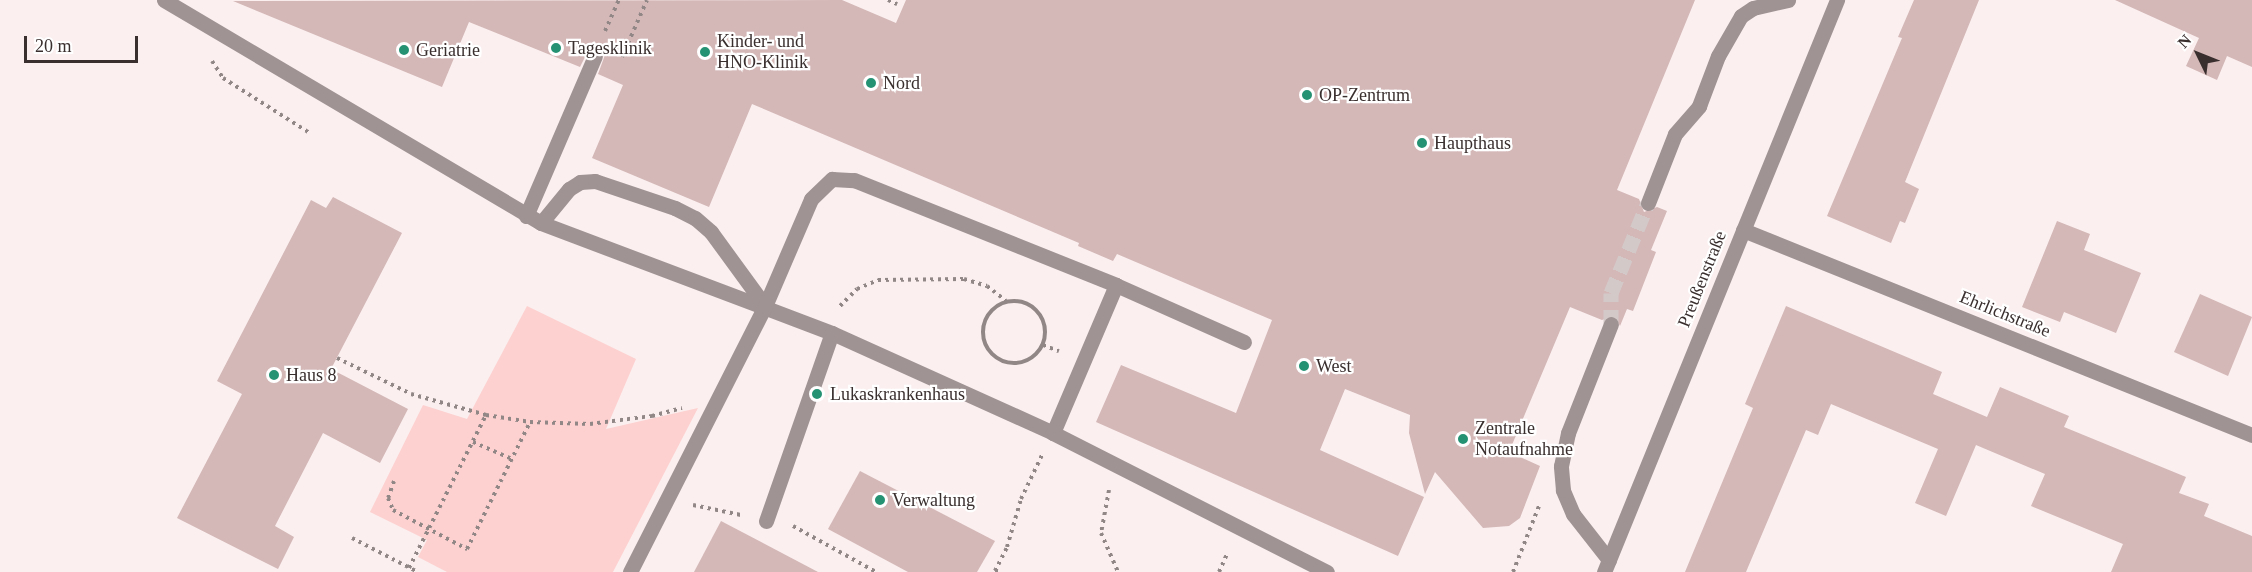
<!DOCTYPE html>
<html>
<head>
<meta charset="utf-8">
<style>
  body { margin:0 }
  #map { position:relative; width:2252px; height:572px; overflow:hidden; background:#fbefef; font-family:"Times New Roman",serif }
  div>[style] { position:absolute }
  .green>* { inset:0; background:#fdd1d0 }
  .building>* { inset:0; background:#d4b7b7 }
  .minor-tunnel>* { height:15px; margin-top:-7.5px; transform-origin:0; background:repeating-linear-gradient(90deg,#d4c9c9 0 15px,transparent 0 23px) }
  .path>* { height:4px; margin-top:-2px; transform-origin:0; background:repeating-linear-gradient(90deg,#928787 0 3px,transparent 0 7.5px) }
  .path>.ring { margin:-2px; padding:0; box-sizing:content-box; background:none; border:4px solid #928787; border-radius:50% }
  .minor>* { height:15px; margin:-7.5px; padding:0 7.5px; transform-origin:7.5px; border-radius:7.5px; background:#a09393 }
  .dots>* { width:16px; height:16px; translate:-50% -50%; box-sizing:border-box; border:3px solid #fff; border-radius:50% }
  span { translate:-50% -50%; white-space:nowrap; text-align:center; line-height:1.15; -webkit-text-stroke:4.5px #fff; paint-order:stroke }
  .poi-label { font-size:18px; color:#3a2f2f }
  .left { translate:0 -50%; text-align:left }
  .street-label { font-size:18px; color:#3a2f2f }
  .north { position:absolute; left:2168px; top:24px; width:60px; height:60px; -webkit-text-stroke:4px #fff; paint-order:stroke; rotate:313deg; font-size:16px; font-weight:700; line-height:24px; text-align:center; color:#3a2f2f }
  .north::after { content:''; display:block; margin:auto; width:21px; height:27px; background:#3a2f2f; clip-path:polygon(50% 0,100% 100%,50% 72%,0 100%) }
  .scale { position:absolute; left:24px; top:36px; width:114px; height:27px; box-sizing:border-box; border:3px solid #3a2f2f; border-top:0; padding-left:8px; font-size:18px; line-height:21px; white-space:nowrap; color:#3a2f2f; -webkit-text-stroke:4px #fff; paint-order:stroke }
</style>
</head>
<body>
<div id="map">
  <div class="green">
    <div style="clip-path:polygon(527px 306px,636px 359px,606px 429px,698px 408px,613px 572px,447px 572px,418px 557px,427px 540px,370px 512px,423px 405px,467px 419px)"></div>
  </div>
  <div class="building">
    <div style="clip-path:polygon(842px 0,896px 23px,906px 0,1695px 0,1617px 190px,1639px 199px,1644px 212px,1657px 207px,1667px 211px,1651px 250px,1656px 252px,1633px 311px,1627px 309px,1620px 326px,1614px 315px,1602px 320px,1570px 307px,1509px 452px,1540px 466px,1520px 518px,1509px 526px,1483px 528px,1435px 472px,1425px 494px,1409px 433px,1410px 415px,1345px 389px,1320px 450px,1424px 497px,1398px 556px,1096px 422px,1121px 365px,1236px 413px,1272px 320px,1117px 254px,1113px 261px,1078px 246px,1079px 243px,752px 104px,709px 207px,592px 158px,623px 85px,598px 74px,605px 55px,598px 47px,589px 49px,580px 67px,469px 22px,442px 87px,233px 1px)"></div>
    <div style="clip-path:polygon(1914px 0,1979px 0,1905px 182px,1919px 189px,1905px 223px,1900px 221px,1891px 243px,1827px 216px,1902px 38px,1898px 37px)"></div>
    <div style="clip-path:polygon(2115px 0,2252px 0,2252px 67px,2227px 56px,2217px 80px,2186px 66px,2199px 38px)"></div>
    <div style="clip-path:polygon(333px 197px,402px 233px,331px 369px,408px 409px,380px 463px,323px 433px,275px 526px,294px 537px,278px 569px,177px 518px,242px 394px,217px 381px,311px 200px,326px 208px)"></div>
    <div style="clip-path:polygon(2057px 221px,2090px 234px,2084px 250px,2141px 273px,2116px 333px,2064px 312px,2060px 322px,2022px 307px)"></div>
    <div style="clip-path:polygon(2200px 294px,2252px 317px,2228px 376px,2174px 352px)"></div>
    <div style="clip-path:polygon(1786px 306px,1942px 372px,1933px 394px,1987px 417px,2000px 387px,2069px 416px,2064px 427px,2186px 477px,2179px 493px,2209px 504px,2204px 516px,2252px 536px,2252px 572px,2111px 572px,2123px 544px,2031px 506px,2045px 474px,1976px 445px,1946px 516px,1915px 503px,1938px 449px,1831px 404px,1818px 435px,1806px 430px,1746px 572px,1685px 572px,1753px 408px,1745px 404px)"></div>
    <div style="clip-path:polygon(860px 471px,995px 541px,977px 572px,908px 572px,828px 529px)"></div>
    <div style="clip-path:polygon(721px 521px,818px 572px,694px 572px)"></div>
  </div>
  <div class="minor-tunnel">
    <div style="left:1611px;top:324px;width:31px;rotate:-90deg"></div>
    <div style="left:1611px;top:293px;width:97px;rotate:-67.7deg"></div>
  </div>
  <div class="path">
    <div style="left:888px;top:0;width:10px;rotate:24deg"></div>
    <div style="left:605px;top:31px;width:34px;rotate:-66deg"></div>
    <div style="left:622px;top:57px;width:62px;rotate:-66.3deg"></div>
    <div style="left:212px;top:61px;width:20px;rotate:57deg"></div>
    <div style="left:223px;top:78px;width:101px;rotate:32.4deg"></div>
    <div class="ring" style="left:983px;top:301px;width:58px;height:58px"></div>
    <div style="left:840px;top:306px;width:24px;rotate:-45deg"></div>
    <div style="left:857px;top:289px;width:23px;rotate:-23deg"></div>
    <div style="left:878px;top:280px;width:86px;rotate:-0.7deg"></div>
    <div style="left:964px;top:279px;width:24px;rotate:17deg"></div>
    <div style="left:987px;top:286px;width:24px;rotate:38deg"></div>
    <div style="left:1043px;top:345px;width:17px;rotate:21deg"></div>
    <div style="left:337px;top:358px;width:82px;rotate:25.9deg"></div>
    <div style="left:411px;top:394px;width:78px;rotate:15.6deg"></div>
    <div style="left:486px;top:415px;width:45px;rotate:9deg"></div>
    <div style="left:530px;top:422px;width:60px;rotate:1.9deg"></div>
    <div style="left:590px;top:424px;width:63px;rotate:-7.4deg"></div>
    <div style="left:652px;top:416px;width:31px;rotate:-15deg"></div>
    <div style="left:473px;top:442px;width:43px;rotate:23.6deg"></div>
    <div style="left:394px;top:481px;width:18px;rotate:109deg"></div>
    <div style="left:388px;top:498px;width:13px;rotate:67deg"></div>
    <div style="left:393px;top:510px;width:84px;rotate:27.8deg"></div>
    <div style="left:467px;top:549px;width:142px;rotate:-63.6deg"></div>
    <div style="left:1109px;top:490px;width:44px;rotate:100.5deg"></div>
    <div style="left:1101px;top:533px;width:43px;rotate:66.4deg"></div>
    <div style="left:693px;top:505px;width:49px;rotate:11.8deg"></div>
    <div style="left:793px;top:526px;width:95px;rotate:29deg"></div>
    <div style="left:352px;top:538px;width:74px;rotate:27.3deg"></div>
    <div style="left:409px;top:568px;width:171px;rotate:-63.3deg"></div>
    <div style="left:998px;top:572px;width:3px;rotate:-162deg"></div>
    <div style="left:995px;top:571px;width:27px;rotate:-63deg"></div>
    <div style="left:1007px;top:547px;width:50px;rotate:-73.7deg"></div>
    <div style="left:1021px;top:499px;width:49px;rotate:-64.5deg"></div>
    <div style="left:1219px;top:572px;width:22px;rotate:-66deg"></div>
    <div style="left:1513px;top:572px;width:71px;rotate:-68.5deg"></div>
  </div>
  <div class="minor">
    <div style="left:164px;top:0;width:438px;rotate:30.6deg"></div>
    <div style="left:541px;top:223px;width:311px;rotate:20.7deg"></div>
    <div style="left:832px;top:333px;width:243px;rotate:24.3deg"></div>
    <div style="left:1053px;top:433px;width:307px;rotate:26.9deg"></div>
    <div style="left:1648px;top:203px;width:74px;rotate:-68.6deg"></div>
    <div style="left:1675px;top:134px;width:37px;rotate:-49deg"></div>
    <div style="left:1699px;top:106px;width:53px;rotate:-69.2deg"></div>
    <div style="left:1718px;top:56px;width:46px;rotate:-60.1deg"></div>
    <div style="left:1741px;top:16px;width:14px;rotate:-34deg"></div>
    <div style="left:1753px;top:8px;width:36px;rotate:-13deg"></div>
    <div style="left:526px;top:216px;width:174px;rotate:-66.7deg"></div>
    <div style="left:541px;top:223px;width:44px;rotate:-50.5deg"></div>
    <div style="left:569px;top:189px;width:13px;rotate:-32deg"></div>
    <div style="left:580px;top:182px;width:15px;rotate:-4deg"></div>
    <div style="left:595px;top:181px;width:84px;rotate:18.6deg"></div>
    <div style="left:675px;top:208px;width:22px;rotate:27deg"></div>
    <div style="left:695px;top:218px;width:21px;rotate:41deg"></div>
    <div style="left:711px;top:232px;width:92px;rotate:53.9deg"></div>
    <div style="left:1743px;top:230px;width:549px;rotate:21.94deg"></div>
    <div style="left:1116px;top:285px;width:140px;rotate:24deg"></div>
    <div style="left:766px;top:521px;width:199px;rotate:-70.7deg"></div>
    <div style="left:1609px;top:560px;width:58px;rotate:-128deg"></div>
    <div style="left:1573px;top:514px;width:26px;rotate:-113deg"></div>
    <div style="left:1563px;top:490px;width:24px;rotate:-95deg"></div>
    <div style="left:1561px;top:466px;width:34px;rotate:-78deg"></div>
    <div style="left:1568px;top:433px;width:117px;rotate:-68.5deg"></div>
    <div style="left:630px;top:572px;width:298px;rotate:-63.1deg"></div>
    <div style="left:765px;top:306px;width:116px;rotate:-66.7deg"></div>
    <div style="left:811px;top:199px;width:29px;rotate:-44deg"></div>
    <div style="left:832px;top:179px;width:22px;rotate:3deg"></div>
    <div style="left:854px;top:180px;width:282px;rotate:21.8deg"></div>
    <div style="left:1116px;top:285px;width:161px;rotate:113.1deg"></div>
    <div style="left:1604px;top:572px;width:618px;rotate:-67.84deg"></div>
  </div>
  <div class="dots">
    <div style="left:556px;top:48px;background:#249273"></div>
    <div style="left:404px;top:50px;background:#249273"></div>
    <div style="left:705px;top:52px;background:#249273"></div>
    <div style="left:871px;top:83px;background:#249273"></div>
    <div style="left:1307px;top:95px;background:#249273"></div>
    <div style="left:1422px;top:143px;background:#249273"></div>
    <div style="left:1304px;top:366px;background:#249273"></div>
    <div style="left:274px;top:375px;background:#249273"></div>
    <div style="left:817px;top:394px;background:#249273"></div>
    <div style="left:1463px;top:439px;background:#249273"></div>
    <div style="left:880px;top:500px;background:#249273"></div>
  </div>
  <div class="poi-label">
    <span class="left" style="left:717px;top:52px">Kinder- und<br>HNO-Klinik</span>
    <span class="left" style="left:568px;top:48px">Tagesklinik</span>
    <span class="left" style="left:416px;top:50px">Geriatrie</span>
    <span class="left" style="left:883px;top:83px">Nord</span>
    <span class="left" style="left:1319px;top:95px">OP-Zentrum</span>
    <span class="left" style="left:1434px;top:143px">Haupthaus</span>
    <span class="left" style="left:1316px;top:366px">West</span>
    <span class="left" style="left:286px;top:375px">Haus 8</span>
    <span class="left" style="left:830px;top:394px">Lukaskrankenhaus</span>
    <span class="left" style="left:1475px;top:439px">Zentrale<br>Notaufnahme</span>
    <span class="left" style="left:892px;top:500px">Verwaltung</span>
  </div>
  <div class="street-label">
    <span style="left:1702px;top:279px;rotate:-68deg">Preußenstraße</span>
    <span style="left:2005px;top:314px;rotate:22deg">Ehrlichstraße</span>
  </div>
  <div class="north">N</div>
  <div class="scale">20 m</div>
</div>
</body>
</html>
